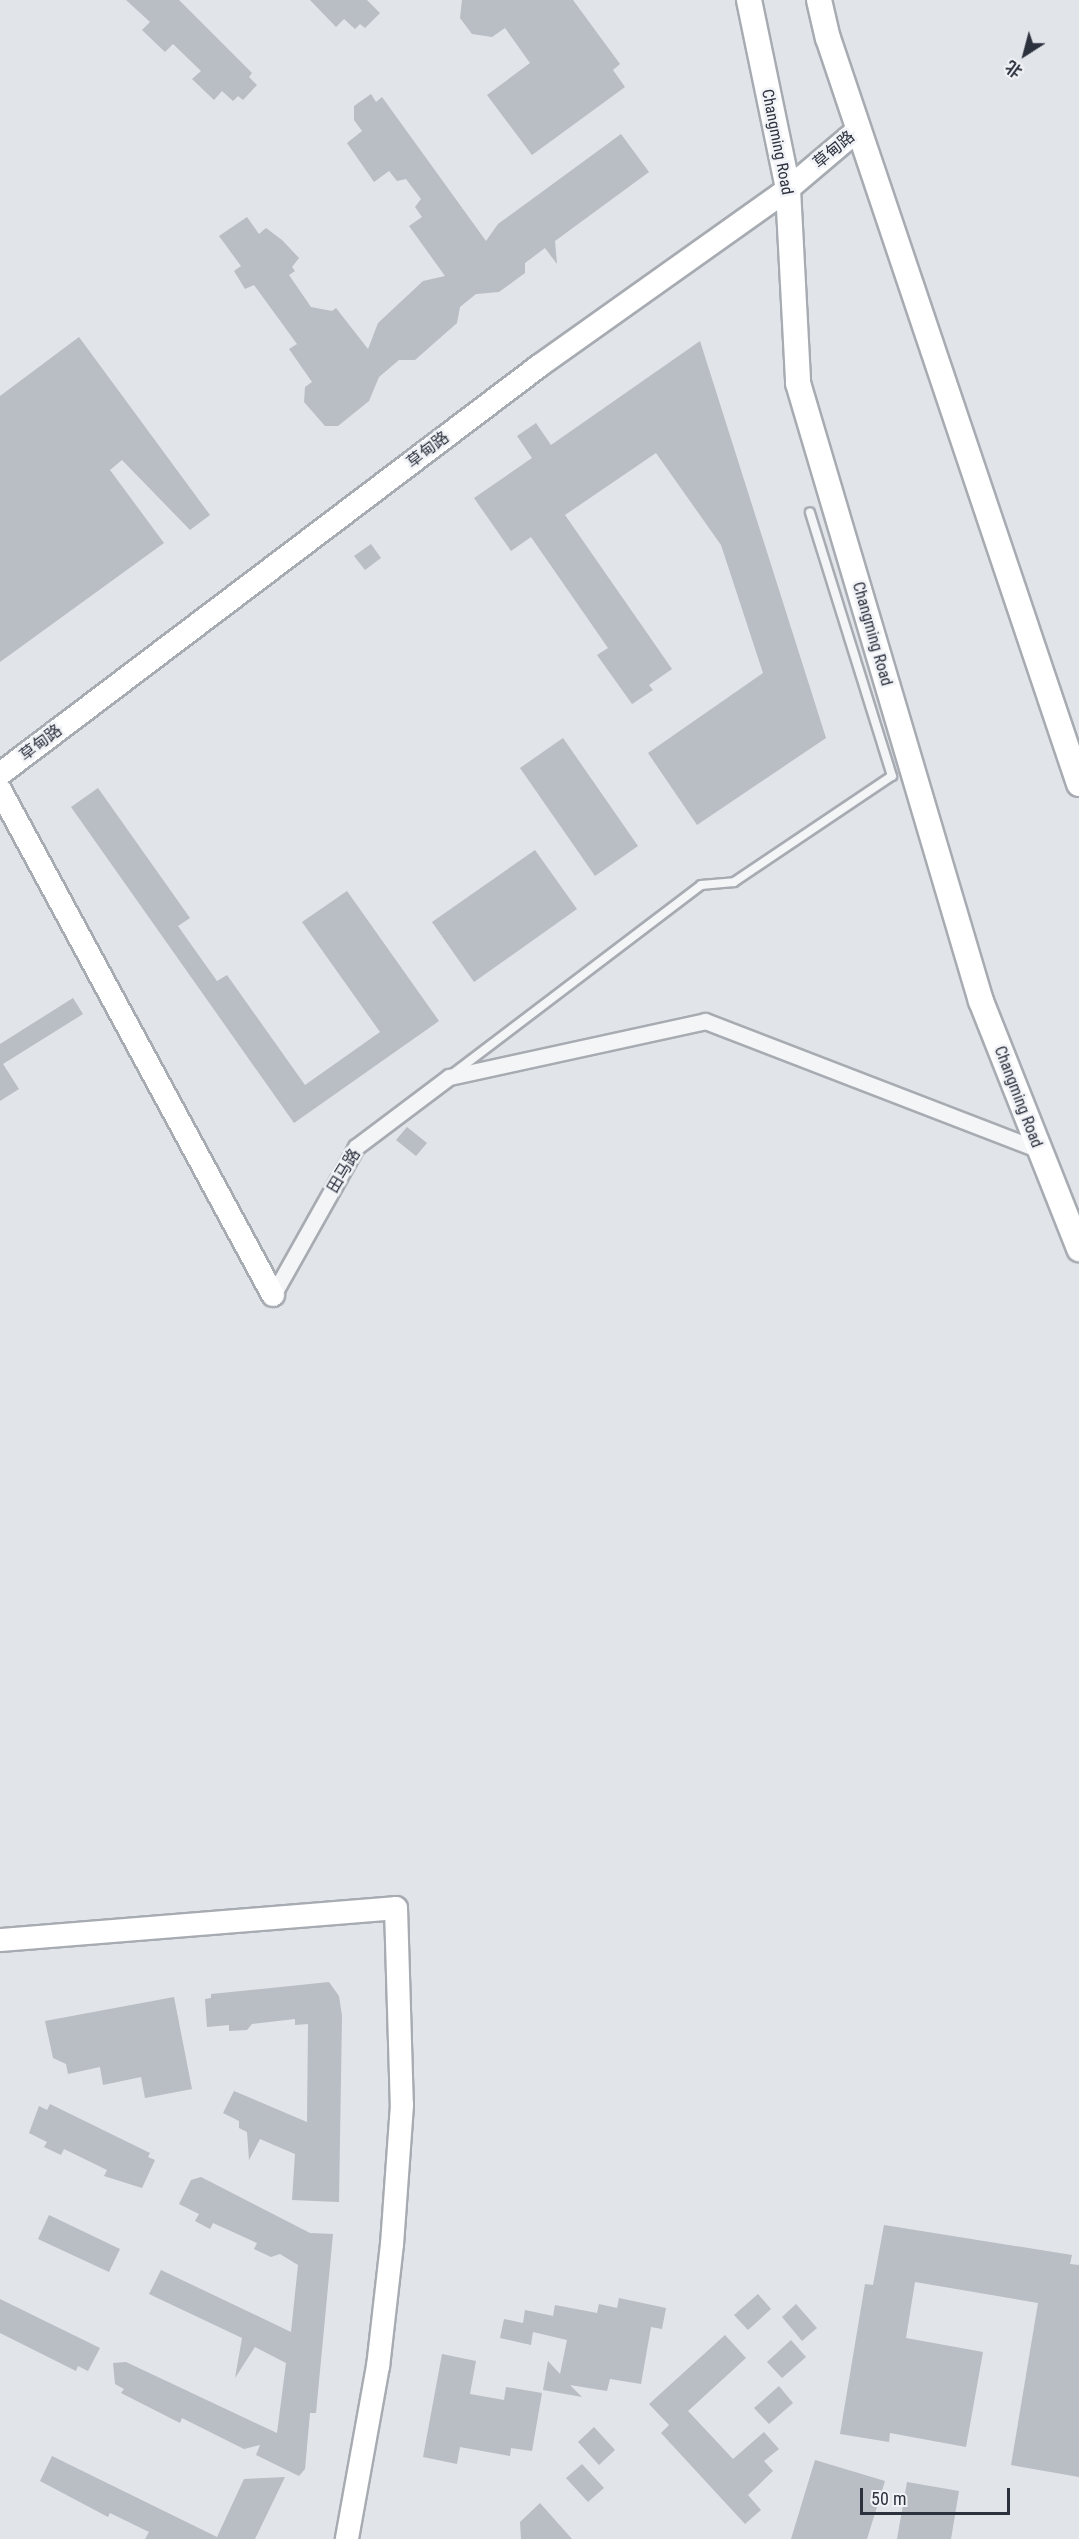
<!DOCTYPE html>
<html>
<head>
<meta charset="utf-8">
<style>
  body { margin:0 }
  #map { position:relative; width:1079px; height:2539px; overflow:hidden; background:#e1e4e8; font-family:"Roboto Condensed","Noto Sans SC",sans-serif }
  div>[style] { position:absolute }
  .building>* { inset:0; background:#b9bdc4 }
  .roads { filter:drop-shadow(2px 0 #a7abb2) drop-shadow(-2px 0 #a7abb2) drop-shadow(0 2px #a7abb2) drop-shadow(0 -2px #a7abb2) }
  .lane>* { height:8px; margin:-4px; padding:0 4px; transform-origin:4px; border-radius:4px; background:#f4f5f7 }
  .street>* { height:15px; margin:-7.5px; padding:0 7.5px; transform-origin:7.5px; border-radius:7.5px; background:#f4f5f7 }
  .secondary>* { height:22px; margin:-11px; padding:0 11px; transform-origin:11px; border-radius:11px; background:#fff }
  .primary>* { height:24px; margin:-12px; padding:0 12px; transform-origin:12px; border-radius:12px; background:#fff }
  span { translate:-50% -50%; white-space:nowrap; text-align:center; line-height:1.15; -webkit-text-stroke:5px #f1f3f6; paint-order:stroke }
  .street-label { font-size:16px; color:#2c313e }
  .north { position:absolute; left:995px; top:24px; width:60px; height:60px; -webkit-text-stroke:4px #f1f3f6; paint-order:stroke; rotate:216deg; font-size:16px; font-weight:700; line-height:24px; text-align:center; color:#2c313e }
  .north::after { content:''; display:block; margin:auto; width:21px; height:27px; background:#2c313e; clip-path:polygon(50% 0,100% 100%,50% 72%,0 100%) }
  .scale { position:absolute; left:860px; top:2488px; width:150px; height:27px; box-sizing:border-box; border:3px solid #2c313e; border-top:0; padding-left:8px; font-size:18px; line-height:21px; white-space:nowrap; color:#2c313e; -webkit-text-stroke:4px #f1f3f6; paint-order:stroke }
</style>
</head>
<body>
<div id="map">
  <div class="building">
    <div style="clip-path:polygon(126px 0,179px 0,252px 73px,249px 77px,257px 85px,243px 100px,238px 96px,233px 101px,222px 91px,214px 100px,192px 79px,201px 71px,173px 44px,165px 52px,142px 30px,150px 22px)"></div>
    <div style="clip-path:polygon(310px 0,367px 0,380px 13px,365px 28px,360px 24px,355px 29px,344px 19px,336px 27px)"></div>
    <div style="clip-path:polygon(462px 0,573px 0,620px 64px,613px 70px,625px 87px,532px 155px,487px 95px,530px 63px,505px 28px,492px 37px,472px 34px,460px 18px)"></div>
    <div style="clip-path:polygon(371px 94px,376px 102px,382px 97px,486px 241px,498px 224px,621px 134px,649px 172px,555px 241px,557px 264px,545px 248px,525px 263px,525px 273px,499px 292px,476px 294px,460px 307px,457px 323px,415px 360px,399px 360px,379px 377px,369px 401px,338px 426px,325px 426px,304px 402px,305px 387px,312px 382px,289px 349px,297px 344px,254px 285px,245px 289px,234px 271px,241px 266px,219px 236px,247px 217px,259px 234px,266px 228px,282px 240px,299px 258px,292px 267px,295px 271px,289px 275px,311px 307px,332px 311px,336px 308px,368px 349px,378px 323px,423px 281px,445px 276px,409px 226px,422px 217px,415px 207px,421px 199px,406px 179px,397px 181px,389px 171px,374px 182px,347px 143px,362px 131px,354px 120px,354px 106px)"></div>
    <div style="clip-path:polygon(79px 337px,210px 515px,190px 530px,122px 460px,110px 470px,164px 543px,0 662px,0 396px)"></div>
    <div style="clip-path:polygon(700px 341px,826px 738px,697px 825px,648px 753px,763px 673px,721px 545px,656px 453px,565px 515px,672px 669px,649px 685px,653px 690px,632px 704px,597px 655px,608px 648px,531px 537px,511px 551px,474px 498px,532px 458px,517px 436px,536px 423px,551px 445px)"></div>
    <div style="clip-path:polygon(371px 544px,381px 558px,365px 570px,354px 556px)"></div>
    <div style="clip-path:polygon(563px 738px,638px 846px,595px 876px,520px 768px)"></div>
    <div style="clip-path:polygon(98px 788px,190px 918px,178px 926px,190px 943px,217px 981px,227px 975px,305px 1085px,380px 1032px,302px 922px,347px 891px,439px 1021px,294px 1123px,71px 807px)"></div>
    <div style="clip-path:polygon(535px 850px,577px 909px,474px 982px,432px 922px)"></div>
    <div style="clip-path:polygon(73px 998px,83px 1014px,3px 1064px,19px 1089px,0 1101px,0 1044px)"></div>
    <div style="clip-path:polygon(407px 1127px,427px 1143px,416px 1156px,396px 1140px)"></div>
    <div style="clip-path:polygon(329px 1982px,339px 1996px,342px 2016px,339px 2202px,292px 2200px,295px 2154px,260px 2139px,249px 2160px,247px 2132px,239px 2128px,239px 2121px,223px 2113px,234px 2091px,307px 2122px,308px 2024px,295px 2025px,295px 2019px,252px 2024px,247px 2030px,229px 2031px,229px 2025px,207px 2027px,205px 1999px,211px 1998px,211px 1994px)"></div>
    <div style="clip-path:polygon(174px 1997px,192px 2089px,145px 2098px,141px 2077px,103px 2085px,100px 2067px,68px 2074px,66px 2064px,53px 2058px,45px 2021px)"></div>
    <div style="clip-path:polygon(50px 2104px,150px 2153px,148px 2157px,155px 2160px,142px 2188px,104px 2176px,107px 2170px,64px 2149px,61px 2155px,44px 2147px,47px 2142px,29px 2133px,39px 2106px,47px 2110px)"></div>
    <div style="clip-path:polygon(201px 2177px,310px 2233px,333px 2234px,316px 2413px,310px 2413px,305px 2469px,299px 2476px,256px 2455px,260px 2445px,244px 2449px,182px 2418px,180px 2423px,121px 2393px,124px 2389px,115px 2384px,113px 2363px,126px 2362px,277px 2433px,286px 2363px,255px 2347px,235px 2378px,242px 2338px,149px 2294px,161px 2270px,291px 2332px,298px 2265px,280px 2254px,271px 2257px,254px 2249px,257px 2243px,213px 2223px,210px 2229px,195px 2221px,199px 2214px,179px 2204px,191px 2180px)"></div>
    <div style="clip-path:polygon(49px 2215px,120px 2249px,109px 2272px,38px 2239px)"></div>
    <div style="clip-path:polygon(884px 2225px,1072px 2255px,1070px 2264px,1079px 2265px,1079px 2477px,1011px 2465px,1038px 2303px,915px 2282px,906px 2338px,983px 2352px,966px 2447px,890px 2433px,889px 2442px,840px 2434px,865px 2284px,873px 2285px)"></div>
    <div style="clip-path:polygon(758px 2294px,771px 2309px,748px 2330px,734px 2315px)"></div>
    <div style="clip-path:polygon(619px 2298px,666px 2308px,662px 2329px,651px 2327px,641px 2384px,610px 2379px,607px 2391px,570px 2385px,582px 2397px,543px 2390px,548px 2361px,560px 2374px,567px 2340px,533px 2332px,531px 2345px,500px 2338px,504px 2319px,523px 2323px,525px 2310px,553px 2316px,555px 2305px,597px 2313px,599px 2304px,617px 2308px)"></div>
    <div style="clip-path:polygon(0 2299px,100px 2348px,88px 2371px,78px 2366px,76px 2371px,0 2333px)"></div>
    <div style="clip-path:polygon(796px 2304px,817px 2328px,802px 2341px,782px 2317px)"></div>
    <div style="clip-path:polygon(725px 2335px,746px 2358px,688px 2411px,733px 2459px,764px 2432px,779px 2449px,764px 2461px,773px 2471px,748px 2495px,761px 2510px,745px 2524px,661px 2433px,669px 2425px,649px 2404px)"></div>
    <div style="clip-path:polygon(791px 2340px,806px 2357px,782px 2378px,767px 2362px)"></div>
    <div style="clip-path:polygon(442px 2354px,476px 2361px,470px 2394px,504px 2400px,506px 2387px,542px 2393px,532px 2451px,511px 2448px,510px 2456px,460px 2447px,457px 2464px,423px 2457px)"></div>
    <div style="clip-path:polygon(779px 2386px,793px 2403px,769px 2424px,754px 2408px)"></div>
    <div style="clip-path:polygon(594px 2427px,615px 2450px,599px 2465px,578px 2442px)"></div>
    <div style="clip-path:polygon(52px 2456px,217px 2537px,244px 2479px,285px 2477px,255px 2539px,145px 2539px,149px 2532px,110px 2513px,108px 2517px,40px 2481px)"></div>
    <div style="clip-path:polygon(815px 2460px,885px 2481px,867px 2539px,791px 2539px)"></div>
    <div style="clip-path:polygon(582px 2464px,604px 2488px,588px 2502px,566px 2478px)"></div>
    <div style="clip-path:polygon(907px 2482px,959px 2491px,951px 2539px,897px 2539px)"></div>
    <div style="clip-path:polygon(540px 2503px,572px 2539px,521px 2539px,520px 2522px)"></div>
  </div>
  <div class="roads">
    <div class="lane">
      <div style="left:455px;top:1072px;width:309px;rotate:-37.2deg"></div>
      <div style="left:701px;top:885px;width:33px;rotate:-5deg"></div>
      <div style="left:734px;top:882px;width:190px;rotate:-33.9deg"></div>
      <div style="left:892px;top:776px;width:276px;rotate:-107.3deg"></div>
    </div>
    <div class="street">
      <div style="left:273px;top:1295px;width:170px;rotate:-60.7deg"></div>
      <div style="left:356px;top:1147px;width:116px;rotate:-37deg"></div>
      <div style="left:449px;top:1077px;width:262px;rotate:-12.3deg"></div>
      <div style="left:705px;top:1021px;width:358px;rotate:21.1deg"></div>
    </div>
    <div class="secondary">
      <div style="left:0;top:774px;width:676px;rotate:-37.12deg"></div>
      <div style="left:539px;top:366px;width:305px;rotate:-35.4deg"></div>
      <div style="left:788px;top:189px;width:93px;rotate:-40.2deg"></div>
      <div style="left:0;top:790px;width:574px;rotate:61.6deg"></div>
      <div style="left:0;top:1940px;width:397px;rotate:-4.6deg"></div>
      <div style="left:396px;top:1908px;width:197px;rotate:88.3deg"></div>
      <div style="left:402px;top:2105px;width:139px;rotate:94.1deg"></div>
      <div style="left:392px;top:2244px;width:123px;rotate:96.5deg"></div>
      <div style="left:378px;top:2366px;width:176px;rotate:100.2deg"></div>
    </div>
    <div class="primary">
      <div style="left:749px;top:0;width:193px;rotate:78.3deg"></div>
      <div style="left:788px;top:189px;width:194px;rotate:87deg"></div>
      <div style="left:798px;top:383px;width:645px;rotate:73.51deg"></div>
      <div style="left:981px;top:1001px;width:267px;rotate:68.4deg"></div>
      <div style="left:819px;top:0;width:39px;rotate:77deg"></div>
      <div style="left:828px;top:38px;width:787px;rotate:71.4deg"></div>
    </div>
  </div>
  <div class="street-label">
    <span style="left:777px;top:142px;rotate:79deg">Changming Road</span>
    <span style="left:834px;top:150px;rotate:-40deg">草甸路</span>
    <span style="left:428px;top:450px;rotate:-37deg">草甸路</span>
    <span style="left:872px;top:634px;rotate:74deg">Changming Road</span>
    <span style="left:41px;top:743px;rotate:-37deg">草甸路</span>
    <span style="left:1018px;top:1097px;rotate:69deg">Changming Road</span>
    <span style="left:344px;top:1171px;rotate:-59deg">田马路</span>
  </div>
  <div class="north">北</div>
  <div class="scale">50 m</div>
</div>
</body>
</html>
